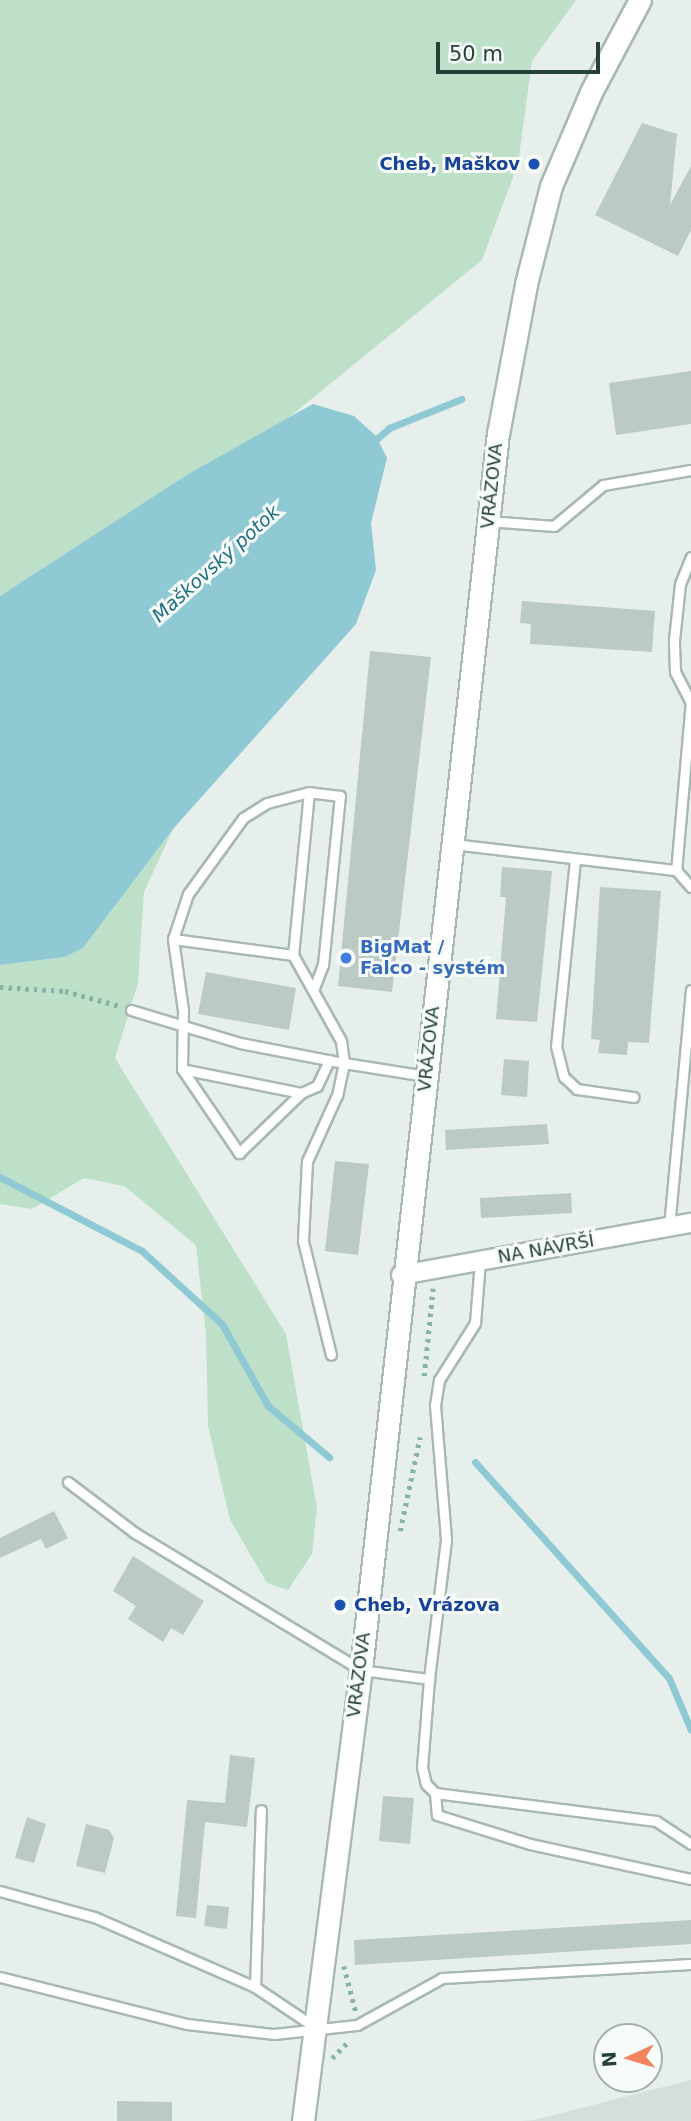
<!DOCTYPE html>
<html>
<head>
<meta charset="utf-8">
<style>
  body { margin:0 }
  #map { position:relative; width:691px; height:2121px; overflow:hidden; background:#e6efeb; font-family:"DejaVu Sans",sans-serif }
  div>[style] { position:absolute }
  .built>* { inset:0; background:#d4dfda }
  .green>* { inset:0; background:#bfe0c8 }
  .water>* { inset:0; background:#8ec9d4 }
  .stream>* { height:7px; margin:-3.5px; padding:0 3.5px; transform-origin:3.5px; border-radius:3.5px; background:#8ec9d4 }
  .building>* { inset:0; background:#bbcac4 }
  .path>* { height:4.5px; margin-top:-2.25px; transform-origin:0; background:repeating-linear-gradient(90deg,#86b3a5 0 3.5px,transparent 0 8.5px) }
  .roads { filter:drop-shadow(2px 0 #a8b8b2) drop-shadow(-2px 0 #a8b8b2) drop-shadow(0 2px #a8b8b2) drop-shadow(0 -2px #a8b8b2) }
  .lane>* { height:9px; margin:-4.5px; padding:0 4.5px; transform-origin:4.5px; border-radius:4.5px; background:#fff }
  .street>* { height:18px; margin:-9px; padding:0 9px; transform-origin:9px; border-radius:9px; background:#fff }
  .secondary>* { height:21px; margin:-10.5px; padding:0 10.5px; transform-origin:10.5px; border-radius:10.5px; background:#fff }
  .dots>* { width:19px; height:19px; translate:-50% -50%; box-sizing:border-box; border:4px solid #f7fbf9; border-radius:50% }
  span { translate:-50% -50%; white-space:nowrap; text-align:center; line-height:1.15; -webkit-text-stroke:6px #f7fbf9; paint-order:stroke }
  .transit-label { font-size:18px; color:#164399; font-weight:700 }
  .right { translate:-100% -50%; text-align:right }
  .left { translate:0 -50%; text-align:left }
  .street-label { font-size:18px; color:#24423a }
  .shop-label { font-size:18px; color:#366cbe; font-weight:700 }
  .water-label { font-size:19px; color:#1c6f80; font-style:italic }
  .north { position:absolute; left:593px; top:2023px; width:70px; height:70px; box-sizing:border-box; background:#f7fbf9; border:2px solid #a3b1ad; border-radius:50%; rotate:266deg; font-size:19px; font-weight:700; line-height:28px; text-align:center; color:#24423a }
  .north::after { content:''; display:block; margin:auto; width:24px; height:32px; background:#f4845f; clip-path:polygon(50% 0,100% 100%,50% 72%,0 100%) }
  .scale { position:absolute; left:436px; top:42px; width:164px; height:32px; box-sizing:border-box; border:4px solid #24423a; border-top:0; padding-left:9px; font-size:21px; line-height:24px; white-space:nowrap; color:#24423a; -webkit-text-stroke:5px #f7fbf9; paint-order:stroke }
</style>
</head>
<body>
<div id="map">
  <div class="built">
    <div style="clip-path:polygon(691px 2080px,691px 2121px,521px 2121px,534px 2120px)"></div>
  </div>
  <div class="green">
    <div style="clip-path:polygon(0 0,576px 0,532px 61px,518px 164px,482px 260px,287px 419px,188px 474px,0 596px)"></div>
    <div style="clip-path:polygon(173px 829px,144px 892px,138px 983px,115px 1058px,286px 1334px,317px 1508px,312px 1554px,288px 1590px,267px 1583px,230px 1520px,208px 1426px,206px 1335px,196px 1245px,124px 1186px,84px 1178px,32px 1209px,0 1204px,0 965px,65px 957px,83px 948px)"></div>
  </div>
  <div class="water">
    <div style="clip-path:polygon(313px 404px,354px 416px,376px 436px,387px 458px,371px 523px,376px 570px,356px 624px,173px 829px,83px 948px,65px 957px,0 965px,0 596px,188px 474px)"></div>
  </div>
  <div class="stream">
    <div style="left:372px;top:443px;width:23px;rotate:-41deg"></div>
    <div style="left:389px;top:428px;width:78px;rotate:-21.9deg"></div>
    <div style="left:0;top:1177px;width:160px;rotate:27.5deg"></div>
    <div style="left:142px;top:1251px;width:108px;rotate:42.4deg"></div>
    <div style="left:222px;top:1324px;width:94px;rotate:60.7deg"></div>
    <div style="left:268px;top:1406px;width:80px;rotate:39.9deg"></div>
    <div style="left:475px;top:1462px;width:290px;rotate:48.1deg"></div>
    <div style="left:669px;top:1678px;width:56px;rotate:67.1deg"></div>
  </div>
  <div class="building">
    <div style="clip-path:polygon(642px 123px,677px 134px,670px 205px,691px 166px,691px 230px,678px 256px,595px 215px)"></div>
    <div style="clip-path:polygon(691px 371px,691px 424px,616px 435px,609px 383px)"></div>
    <div style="clip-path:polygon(522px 601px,655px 611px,652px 652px,530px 644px,531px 624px,520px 623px)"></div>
    <div style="clip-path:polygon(370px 651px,431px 657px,392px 992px,338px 986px)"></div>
    <div style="clip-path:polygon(502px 867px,552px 871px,537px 1022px,496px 1019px,506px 897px,500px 897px)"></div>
    <div style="clip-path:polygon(600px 887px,661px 891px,649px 1043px,628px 1042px,627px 1055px,598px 1053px,600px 1040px,591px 1039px)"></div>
    <div style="clip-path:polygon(206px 972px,296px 988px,289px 1030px,198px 1014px)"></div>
    <div style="clip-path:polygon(504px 1059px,529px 1061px,527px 1097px,501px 1095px)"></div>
    <div style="clip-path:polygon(547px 1124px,549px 1144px,446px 1150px,445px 1130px)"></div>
    <div style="clip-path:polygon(335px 1161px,369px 1164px,358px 1255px,325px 1251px)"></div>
    <div style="clip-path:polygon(571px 1193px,572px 1213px,481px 1218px,480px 1198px)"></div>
    <div style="clip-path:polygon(54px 1511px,68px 1538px,46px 1549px,41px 1539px,0 1558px,0 1538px)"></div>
    <div style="clip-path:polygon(133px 1556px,204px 1601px,183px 1635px,171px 1628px,163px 1642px,128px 1619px,136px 1606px,113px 1591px)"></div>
    <div style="clip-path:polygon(230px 1755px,255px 1758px,247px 1827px,205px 1822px,196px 1918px,176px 1916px,187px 1800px,225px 1803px)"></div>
    <div style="clip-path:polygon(383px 1796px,414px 1798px,410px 1844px,379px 1841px)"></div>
    <div style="clip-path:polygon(27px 1817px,46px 1824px,34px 1863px,15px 1858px)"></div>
    <div style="clip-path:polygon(86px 1824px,109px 1830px,114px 1838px,105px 1873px,76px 1866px)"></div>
    <div style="clip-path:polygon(207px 1905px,229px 1907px,227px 1929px,204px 1926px)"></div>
    <div style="clip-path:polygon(691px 1920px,691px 1944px,355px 1965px,354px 1940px)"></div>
    <div style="clip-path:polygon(117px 2101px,172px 2102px,172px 2121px,117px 2121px)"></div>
  </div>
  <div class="path">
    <div style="left:0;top:987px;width:65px;rotate:3.5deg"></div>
    <div style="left:65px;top:991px;width:57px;rotate:15.3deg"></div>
    <div style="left:424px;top:1376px;width:88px;rotate:-84.2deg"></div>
    <div style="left:400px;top:1531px;width:96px;rotate:-78deg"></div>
    <div style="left:344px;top:1966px;width:48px;rotate:75.4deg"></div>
    <div style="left:332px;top:2058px;width:25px;rotate:-45deg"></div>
  </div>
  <div class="roads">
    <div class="lane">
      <div style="left:488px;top:521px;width:66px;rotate:4.3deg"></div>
      <div style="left:554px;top:526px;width:64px;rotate:-39.9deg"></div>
      <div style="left:603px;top:485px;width:89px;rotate:-9.7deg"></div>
      <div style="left:691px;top:700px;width:171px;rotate:95deg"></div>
      <div style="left:676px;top:870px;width:23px;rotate:49deg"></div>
      <div style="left:690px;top:701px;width:33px;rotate:-117deg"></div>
      <div style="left:675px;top:672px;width:32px;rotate:-92deg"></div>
      <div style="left:674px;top:640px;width:56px;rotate:-83.9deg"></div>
      <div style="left:680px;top:584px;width:29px;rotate:-68deg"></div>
      <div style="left:453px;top:844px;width:225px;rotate:6.7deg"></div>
      <div style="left:575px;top:860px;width:187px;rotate:95.8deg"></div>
      <div style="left:556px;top:1046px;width:32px;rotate:76deg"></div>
      <div style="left:564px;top:1077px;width:18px;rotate:43deg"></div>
      <div style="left:577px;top:1089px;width:57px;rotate:8.1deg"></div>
      <div style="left:173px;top:939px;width:72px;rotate:82deg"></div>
      <div style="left:183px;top:1010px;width:59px;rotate:91deg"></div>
      <div style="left:293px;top:955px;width:121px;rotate:-172.4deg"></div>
      <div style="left:173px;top:939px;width:47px;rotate:-71.6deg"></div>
      <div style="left:188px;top:894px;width:94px;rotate:-54.1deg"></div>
      <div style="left:243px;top:818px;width:28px;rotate:-32deg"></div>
      <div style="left:267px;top:803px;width:43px;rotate:-14.7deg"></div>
      <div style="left:314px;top:988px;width:25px;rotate:-69deg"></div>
      <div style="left:323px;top:965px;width:170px;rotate:-84.3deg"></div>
      <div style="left:340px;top:796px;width:31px;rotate:-173deg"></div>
      <div style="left:309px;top:792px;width:164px;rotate:95.6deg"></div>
      <div style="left:293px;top:955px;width:98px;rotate:60.8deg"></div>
      <div style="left:341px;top:1041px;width:22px;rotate:82deg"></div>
      <div style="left:344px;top:1063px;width:83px;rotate:9deg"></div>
      <div style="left:131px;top:1010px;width:114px;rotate:16.8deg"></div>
      <div style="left:240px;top:1043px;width:106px;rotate:10.9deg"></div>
      <div style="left:344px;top:1063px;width:33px;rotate:102deg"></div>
      <div style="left:337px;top:1095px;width:72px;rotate:114.4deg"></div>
      <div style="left:307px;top:1161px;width:80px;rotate:92.9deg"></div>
      <div style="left:303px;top:1241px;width:117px;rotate:76.2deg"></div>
      <div style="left:301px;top:1093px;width:121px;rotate:-168.6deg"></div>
      <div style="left:182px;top:1069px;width:102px;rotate:55.8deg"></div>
      <div style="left:239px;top:1153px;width:86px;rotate:-44.1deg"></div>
      <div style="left:301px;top:1093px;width:17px;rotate:-24deg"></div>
      <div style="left:317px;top:1086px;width:29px;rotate:-65deg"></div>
      <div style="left:669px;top:1227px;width:238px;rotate:-84.7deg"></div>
      <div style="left:480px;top:1261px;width:62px;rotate:94.6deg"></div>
      <div style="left:475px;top:1323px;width:67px;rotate:122.3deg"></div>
      <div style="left:439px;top:1380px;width:25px;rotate:99deg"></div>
      <div style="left:435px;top:1405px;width:135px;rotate:85.3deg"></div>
      <div style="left:446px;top:1540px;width:140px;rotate:97deg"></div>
      <div style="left:429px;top:1679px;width:88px;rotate:94.5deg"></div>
      <div style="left:422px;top:1767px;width:17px;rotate:77deg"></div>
      <div style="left:426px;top:1784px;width:13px;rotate:45deg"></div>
      <div style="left:435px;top:1793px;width:223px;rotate:7.2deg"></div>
      <div style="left:656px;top:1821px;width:42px;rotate:33.3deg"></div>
      <div style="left:68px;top:1482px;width:84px;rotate:37.3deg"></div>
      <div style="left:135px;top:1533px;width:264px;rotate:31.2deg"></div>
      <div style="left:361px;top:1670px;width:69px;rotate:7.5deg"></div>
      <div style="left:435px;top:1793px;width:22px;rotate:85deg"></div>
      <div style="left:437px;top:1815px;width:97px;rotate:17.3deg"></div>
      <div style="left:530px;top:1844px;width:165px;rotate:12.3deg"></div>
      <div style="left:0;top:1891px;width:98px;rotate:15.5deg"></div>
      <div style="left:94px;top:1917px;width:176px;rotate:23.5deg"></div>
      <div style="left:255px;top:1987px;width:70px;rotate:33.9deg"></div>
      <div style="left:0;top:1977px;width:193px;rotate:14.1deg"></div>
      <div style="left:187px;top:2024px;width:88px;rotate:6.6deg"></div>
      <div style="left:274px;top:2034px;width:83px;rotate:-6.2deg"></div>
      <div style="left:357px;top:2025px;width:97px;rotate:-28.9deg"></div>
      <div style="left:442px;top:1978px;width:249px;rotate:-3.2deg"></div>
      <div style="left:255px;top:1987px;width:177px;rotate:-88.1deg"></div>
    </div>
    <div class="street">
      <div style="left:401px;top:1275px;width:295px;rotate:-10.2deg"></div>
    </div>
    <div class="secondary">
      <div style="left:303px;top:2121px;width:455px;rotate:-82.7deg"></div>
      <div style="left:361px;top:1670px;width:1244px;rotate:-83.68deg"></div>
      <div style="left:498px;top:434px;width:153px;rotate:-79.4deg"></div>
      <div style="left:526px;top:284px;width:101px;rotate:-75.7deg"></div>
      <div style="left:551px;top:186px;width:102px;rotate:-66.9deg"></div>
      <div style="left:591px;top:92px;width:104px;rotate:-62deg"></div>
    </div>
  </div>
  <div class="dots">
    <div style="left:534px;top:164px;background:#1a4fb4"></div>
    <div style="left:346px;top:958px;background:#3f7fe0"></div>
    <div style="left:340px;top:1605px;background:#1a4fb4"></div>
  </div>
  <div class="transit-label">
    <span class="right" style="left:520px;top:164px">Cheb, Maškov</span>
    <span class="left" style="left:354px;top:1605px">Cheb, Vrázova</span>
  </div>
  <div class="street-label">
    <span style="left:492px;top:486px;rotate:-84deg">VRÁZOVA</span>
    <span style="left:429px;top:1049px;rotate:-84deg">VRÁZOVA</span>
    <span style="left:546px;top:1249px;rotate:-10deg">NA NÁVRŠÍ</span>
    <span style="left:359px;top:1675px;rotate:-83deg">VRÁZOVA</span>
  </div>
  <div class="shop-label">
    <span class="left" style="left:360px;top:958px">BigMat /<br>Falco - systém</span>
  </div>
  <div class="water-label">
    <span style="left:216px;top:564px;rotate:-42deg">Maškovský potok</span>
  </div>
  <div class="north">N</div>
  <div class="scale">50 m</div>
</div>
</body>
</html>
